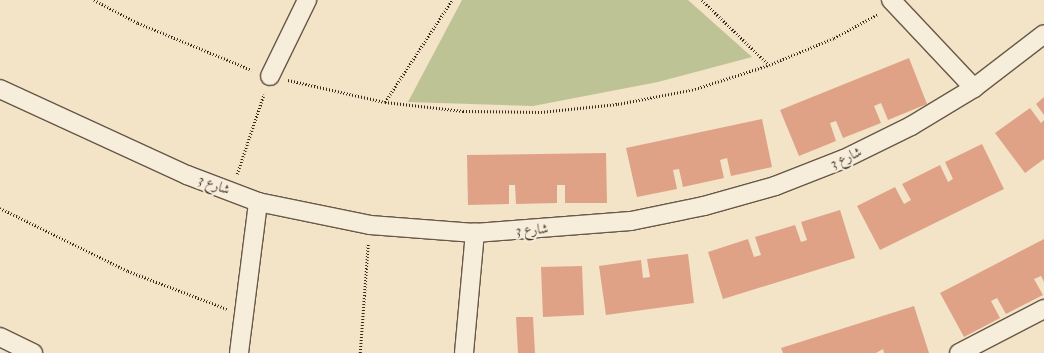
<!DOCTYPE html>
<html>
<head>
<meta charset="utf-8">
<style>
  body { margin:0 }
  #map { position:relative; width:1044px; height:353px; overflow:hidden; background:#f3e3c7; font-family:"IM FELL Double Pica",Amiri,serif }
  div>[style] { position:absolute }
  .green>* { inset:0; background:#bdc394 }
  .building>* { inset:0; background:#dfa287 }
  .path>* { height:2.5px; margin-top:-1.25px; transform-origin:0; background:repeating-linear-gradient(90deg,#382a1c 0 1px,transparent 0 3px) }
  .roads { filter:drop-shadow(1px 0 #675847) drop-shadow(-1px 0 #675847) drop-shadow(0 1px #675847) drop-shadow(0 -1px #675847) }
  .minor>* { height:18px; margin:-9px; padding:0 9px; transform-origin:9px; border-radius:9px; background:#f7eddb }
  span { translate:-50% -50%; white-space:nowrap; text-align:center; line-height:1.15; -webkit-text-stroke:4px #f7eddb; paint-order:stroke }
  .street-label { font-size:14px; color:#382a1c }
</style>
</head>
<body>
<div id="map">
  <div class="green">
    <div style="clip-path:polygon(462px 0,688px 0,752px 57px,658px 82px,533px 106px,408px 102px)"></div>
  </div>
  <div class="building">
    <div style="clip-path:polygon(909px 58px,927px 104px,888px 120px,881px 103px,874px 106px,881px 123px,843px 138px,836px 121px,830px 123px,836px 141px,799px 156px,780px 110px)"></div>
    <div style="clip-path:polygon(1044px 97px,1044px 115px,1036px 104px)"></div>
    <div style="clip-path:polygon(1030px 108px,1041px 123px,1044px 120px,1044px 159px,1025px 173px,995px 133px)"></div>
    <div style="clip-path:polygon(762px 119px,772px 167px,731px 176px,727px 158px,720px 160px,724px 178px,683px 187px,679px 169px,673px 170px,677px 189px,637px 197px,626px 148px)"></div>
    <div style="clip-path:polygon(982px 144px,1004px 189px,880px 250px,857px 206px,895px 187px,904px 204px,911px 200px,902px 184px,940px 165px,948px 182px,953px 179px,945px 162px)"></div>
    <div style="clip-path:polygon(606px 153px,607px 203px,565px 203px,565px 185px,557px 185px,557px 203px,516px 204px,515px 185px,509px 185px,509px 204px,468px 205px,467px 155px)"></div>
    <div style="clip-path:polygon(840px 210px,855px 258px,723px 299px,708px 252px,748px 239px,754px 257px,761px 255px,755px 237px,795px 225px,801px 242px,807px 240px,801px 222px)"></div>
    <div style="clip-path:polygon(1044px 239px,1044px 282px,1041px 276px,1034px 279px,1043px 295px,1006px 314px,997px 298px,991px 301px,1000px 318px,964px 337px,940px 293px)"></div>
    <div style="clip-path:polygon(688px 254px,694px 303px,606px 315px,599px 266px,641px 260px,643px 278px,650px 277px,647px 259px)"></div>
    <div style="clip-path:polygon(582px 266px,584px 315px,543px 317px,541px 267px)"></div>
    <div style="clip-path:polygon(914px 306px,929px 353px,884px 353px,883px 349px,876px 353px,783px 353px,781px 348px)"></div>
    <div style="clip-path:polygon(516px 317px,533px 317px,535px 353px,518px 353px)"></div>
  </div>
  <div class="path">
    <div style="left:94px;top:0;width:50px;rotate:27.6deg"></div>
    <div style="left:138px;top:23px;width:123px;rotate:22.4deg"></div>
    <div style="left:702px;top:0;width:93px;rotate:44.1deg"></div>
    <div style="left:288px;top:80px;width:99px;rotate:12.8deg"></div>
    <div style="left:385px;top:102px;width:79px;rotate:6.6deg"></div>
    <div style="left:463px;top:111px;width:78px;rotate:0.7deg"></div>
    <div style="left:541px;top:112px;width:77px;rotate:-5.9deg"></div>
    <div style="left:618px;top:104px;width:78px;rotate:-11deg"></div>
    <div style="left:695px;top:89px;width:78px;rotate:-18deg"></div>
    <div style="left:769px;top:65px;width:70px;rotate:-22.6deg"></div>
    <div style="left:834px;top:38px;width:50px;rotate:-28.6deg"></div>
    <div style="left:385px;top:102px;width:122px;rotate:-56.7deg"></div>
    <div style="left:237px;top:174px;width:84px;rotate:-71.4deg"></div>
    <div style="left:0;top:208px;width:143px;rotate:26.2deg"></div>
    <div style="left:128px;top:271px;width:106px;rotate:21deg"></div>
    <div style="left:360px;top:353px;width:109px;rotate:-85.8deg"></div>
  </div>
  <div class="roads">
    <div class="minor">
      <div style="left:891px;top:0;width:121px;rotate:46.7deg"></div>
      <div style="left:270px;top:76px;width:85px;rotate:-64deg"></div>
      <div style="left:0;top:89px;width:206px;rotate:24.7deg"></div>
      <div style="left:187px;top:175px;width:76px;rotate:20.8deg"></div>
      <div style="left:258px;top:202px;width:114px;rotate:11.6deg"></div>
      <div style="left:370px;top:225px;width:105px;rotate:4.4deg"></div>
      <div style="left:475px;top:233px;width:156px;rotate:-4.4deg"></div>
      <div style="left:631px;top:221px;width:75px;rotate:-11.6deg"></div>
      <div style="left:704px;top:206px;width:74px;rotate:-15.7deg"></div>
      <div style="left:775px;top:186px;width:74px;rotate:-21.4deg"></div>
      <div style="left:844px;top:159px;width:75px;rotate:-26.2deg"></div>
      <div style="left:911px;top:126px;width:74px;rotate:-31.1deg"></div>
      <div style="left:974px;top:88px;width:88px;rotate:-37.6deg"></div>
      <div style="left:0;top:337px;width:37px;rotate:26deg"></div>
      <div style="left:239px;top:353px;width:152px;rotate:-82.8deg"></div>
      <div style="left:464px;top:353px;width:121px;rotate:-84.8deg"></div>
      <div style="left:959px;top:353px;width:96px;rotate:-27.4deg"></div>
    </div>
  </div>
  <div class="street-label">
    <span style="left:846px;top:158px;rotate:-24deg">شارع 3</span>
    <span style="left:214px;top:185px;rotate:21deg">شارع 3</span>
    <span style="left:532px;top:230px;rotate:-3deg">شارع 3</span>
  </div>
</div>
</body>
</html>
